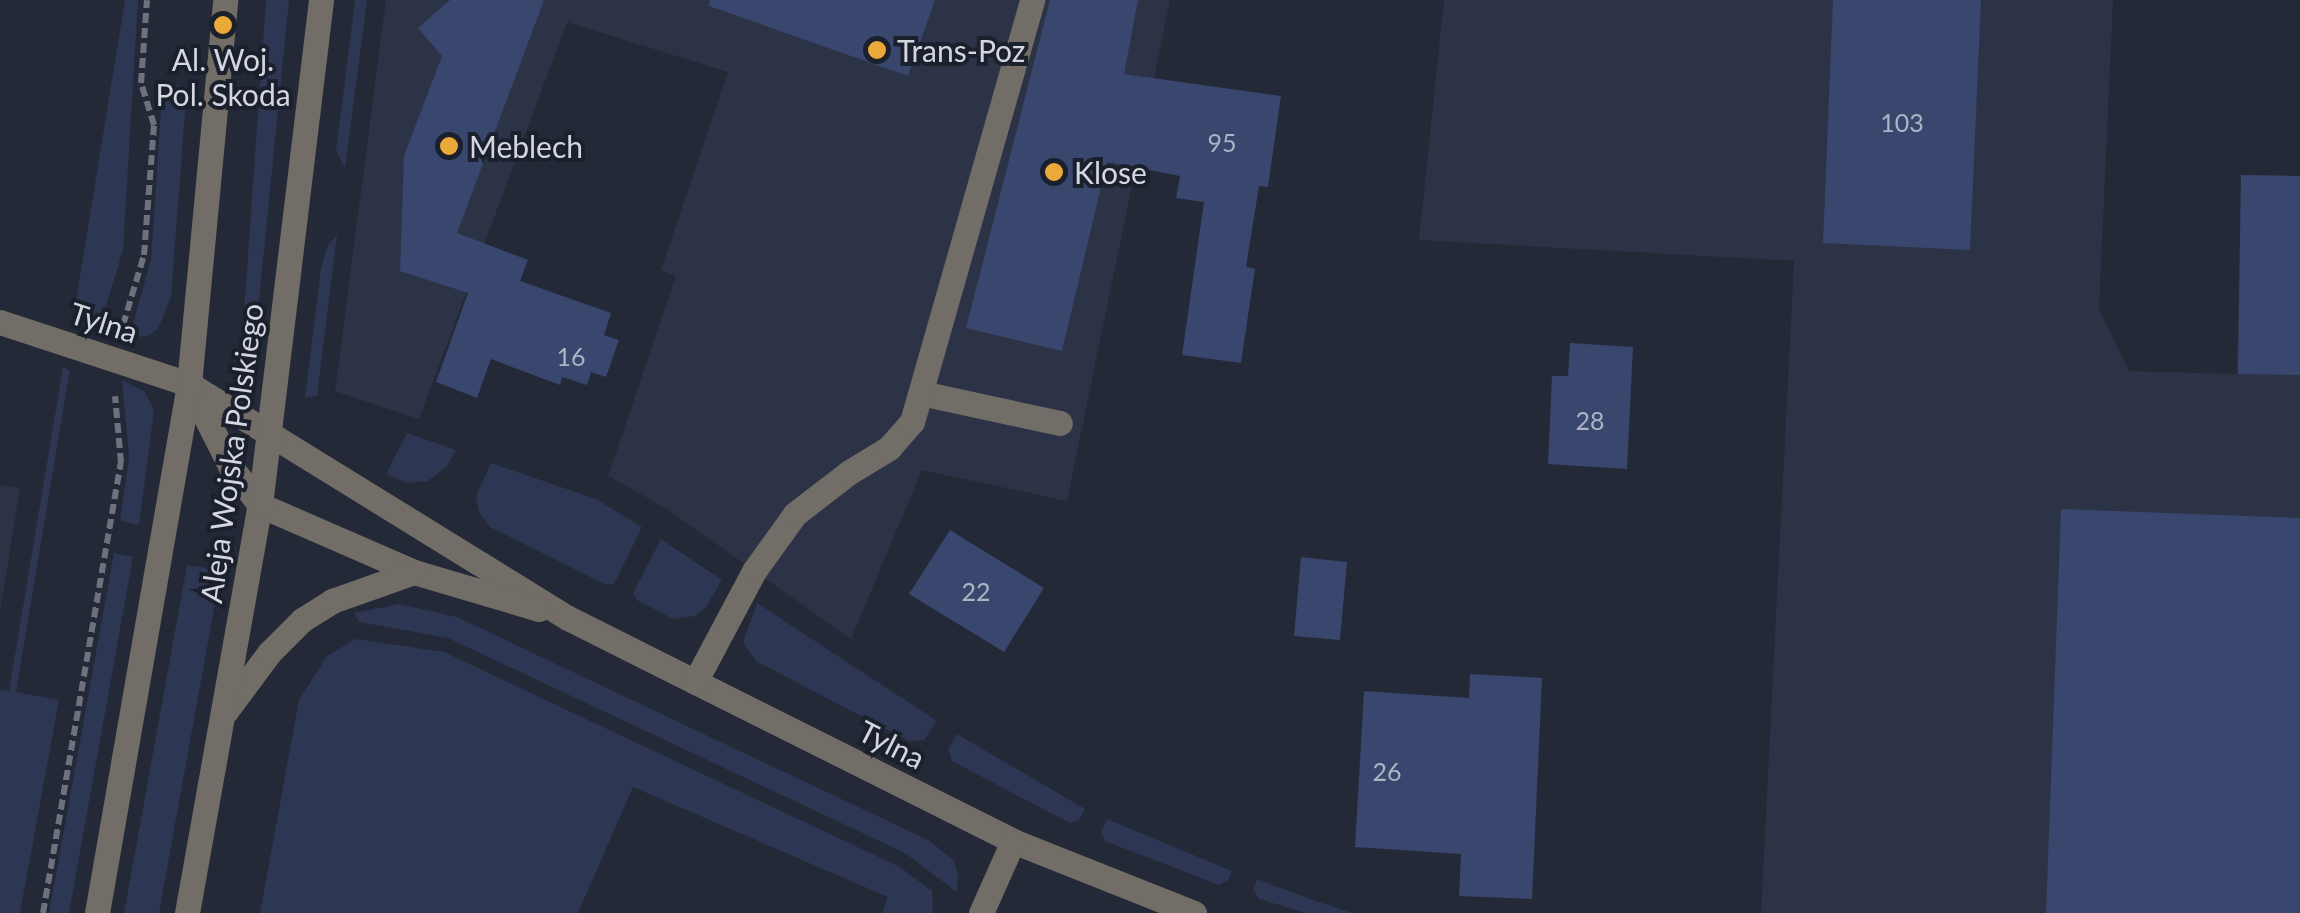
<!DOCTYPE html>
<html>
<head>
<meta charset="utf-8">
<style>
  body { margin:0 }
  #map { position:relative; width:2300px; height:913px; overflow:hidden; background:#242937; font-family:Lato,sans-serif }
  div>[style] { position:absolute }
  .built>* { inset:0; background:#2c3346 }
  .green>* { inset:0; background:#2d3653 }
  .building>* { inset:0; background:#39466d }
  .path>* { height:6px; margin-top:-3px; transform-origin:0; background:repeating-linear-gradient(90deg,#6e727e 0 10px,transparent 0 15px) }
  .minor>* { height:25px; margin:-12.5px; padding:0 12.5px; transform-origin:12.5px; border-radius:12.5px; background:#726d66 }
  .dots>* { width:28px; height:28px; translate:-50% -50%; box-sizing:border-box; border:5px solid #1b202d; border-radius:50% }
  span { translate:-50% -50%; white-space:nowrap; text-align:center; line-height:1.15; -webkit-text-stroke:8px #1b202d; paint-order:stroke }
  .number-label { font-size:25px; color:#adb3c4 }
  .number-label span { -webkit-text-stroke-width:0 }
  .poi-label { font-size:30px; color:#d4d7e1 }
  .left { translate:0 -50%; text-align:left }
  .street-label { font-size:30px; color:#d4d7e1 }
</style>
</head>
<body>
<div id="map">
  <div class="built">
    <div style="clip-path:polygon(386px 0,1170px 0,1067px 501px,922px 470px,851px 639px,664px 507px,608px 476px,676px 276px,661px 270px,728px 72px,567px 22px,419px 419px,335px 391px)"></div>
    <div style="clip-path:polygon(1444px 0,2113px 0,2099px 309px,2129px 371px,2237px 374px,2241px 175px,2300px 176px,2300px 913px,1761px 913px,1794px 261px,1419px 240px)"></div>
    <div style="clip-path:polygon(0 485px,20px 488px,0 612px)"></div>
  </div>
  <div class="green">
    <div style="clip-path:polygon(125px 0,138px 0,123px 250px,105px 309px,95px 316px,86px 315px,83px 323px,73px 319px)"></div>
    <div style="clip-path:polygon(266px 0,289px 0,258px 311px,255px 330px,249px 333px,243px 326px)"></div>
    <div style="clip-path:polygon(355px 0,367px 0,345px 168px,336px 151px)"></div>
    <div style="clip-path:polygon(169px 85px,187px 86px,171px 297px,158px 329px,147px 336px,129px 337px,151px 260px,162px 94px)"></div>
    <div style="clip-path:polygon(337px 235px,317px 396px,305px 398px,321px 268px,328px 245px)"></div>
    <div style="clip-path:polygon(63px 367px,70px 370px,16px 692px,59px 700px,20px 913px,0 913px,0 690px,9px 691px)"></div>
    <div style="clip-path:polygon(122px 380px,145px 392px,154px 410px,139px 525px,120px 521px,129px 457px)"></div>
    <div style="clip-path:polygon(407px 433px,456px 450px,446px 467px,428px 481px,407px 483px,386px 474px)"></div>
    <div style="clip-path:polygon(491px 463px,596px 499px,642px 527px,614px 584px,606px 585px,490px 527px,479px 512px,476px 496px)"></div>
    <div style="clip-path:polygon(661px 539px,722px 580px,706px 607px,695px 616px,673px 619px,637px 600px,633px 593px)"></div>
    <div style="clip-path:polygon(114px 553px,133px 557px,69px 913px,49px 913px)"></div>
    <div style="clip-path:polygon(187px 565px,221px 570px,159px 913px,124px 913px)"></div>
    <div style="clip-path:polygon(757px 603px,937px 721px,924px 740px,909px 741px,756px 661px,743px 642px)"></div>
    <div style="clip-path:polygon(399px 604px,457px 617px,930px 841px,954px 861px,958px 875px,957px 892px,905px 853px,448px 638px,359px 622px,354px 613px)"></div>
    <div style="clip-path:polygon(356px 639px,444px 652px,900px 867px,932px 891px,933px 913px,882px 913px,888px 897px,633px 787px,578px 913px,260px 913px,299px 700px,327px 656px)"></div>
    <div style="clip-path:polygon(957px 734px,1085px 809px,1079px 820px,1070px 823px,952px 761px,948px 749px)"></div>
    <div style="clip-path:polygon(1107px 819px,1232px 871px,1228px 880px,1219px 885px,1105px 841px,1101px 832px)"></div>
    <div style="clip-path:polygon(1257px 879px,1310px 899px,1352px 913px,1306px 913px,1259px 899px,1253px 889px)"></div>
  </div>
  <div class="building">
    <div style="clip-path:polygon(450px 0,544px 0,457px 233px,528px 260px,520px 281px,611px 313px,604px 335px,619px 340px,606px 377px,591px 372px,587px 385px,562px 377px,560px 385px,491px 359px,477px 398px,436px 382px,468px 293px,400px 271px,404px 156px,442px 56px,418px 28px)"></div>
    <div style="clip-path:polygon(710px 0,935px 0,908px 76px,709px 6px)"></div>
    <div style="clip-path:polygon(1050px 0,1138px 0,1124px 74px,1281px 96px,1268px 187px,1259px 186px,1246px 267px,1255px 269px,1241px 363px,1182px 355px,1204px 202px,1176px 198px,1180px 176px,1107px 162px,1062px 351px,966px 328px)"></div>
    <div style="clip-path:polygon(1833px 0,1981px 0,1970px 250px,1823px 243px)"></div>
    <div style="clip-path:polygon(2241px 175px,2300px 176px,2300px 375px,2238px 374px)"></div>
    <div style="clip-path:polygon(1570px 343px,1633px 347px,1627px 469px,1548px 464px,1552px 376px,1568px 376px)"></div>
    <div style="clip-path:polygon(2061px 509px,2300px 518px,2300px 913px,2046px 913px)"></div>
    <div style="clip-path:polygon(950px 530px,1044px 588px,1004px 652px,909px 594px)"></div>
    <div style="clip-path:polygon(1301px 557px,1347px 562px,1340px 640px,1294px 636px)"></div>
    <div style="clip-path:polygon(1470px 674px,1542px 678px,1532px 899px,1459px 896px,1461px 854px,1355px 847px,1364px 691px,1469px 698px)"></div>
  </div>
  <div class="path">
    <div style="left:123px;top:325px;width:73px;rotate:-73.3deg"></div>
    <div style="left:144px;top:255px;width:130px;rotate:-85.6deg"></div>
    <div style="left:154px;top:125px;width:44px;rotate:-107.2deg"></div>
    <div style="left:141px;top:83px;width:83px;rotate:-85.9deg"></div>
    <div style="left:43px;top:913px;width:457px;rotate:-80.2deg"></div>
    <div style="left:121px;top:463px;width:67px;rotate:-95.1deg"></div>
  </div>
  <div class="minor">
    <div style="left:0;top:322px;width:199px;rotate:18.2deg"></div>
    <div style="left:189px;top:384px;width:445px;rotate:31.7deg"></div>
    <div style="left:568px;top:618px;width:498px;rotate:26.6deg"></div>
    <div style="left:1013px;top:841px;width:195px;rotate:21.7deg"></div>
    <div style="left:189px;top:384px;width:93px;rotate:63.2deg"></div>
    <div style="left:231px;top:467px;width:48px;rotate:52.7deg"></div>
    <div style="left:260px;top:505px;width:168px;rotate:23.5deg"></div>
    <div style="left:414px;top:572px;width:130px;rotate:16.5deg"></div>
    <div style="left:921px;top:393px;width:142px;rotate:12.2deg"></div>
    <div style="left:695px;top:682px;width:126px;rotate:-62deg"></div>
    <div style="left:754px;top:571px;width:70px;rotate:-54.3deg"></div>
    <div style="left:795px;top:514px;width:67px;rotate:-37.7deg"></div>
    <div style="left:848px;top:473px;width:48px;rotate:-31.4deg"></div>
    <div style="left:889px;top:448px;width:35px;rotate:-49deg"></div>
    <div style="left:912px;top:422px;width:439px;rotate:-74.1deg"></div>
    <div style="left:226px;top:711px;width:72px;rotate:-53.4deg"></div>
    <div style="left:269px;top:653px;width:47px;rotate:-45deg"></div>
    <div style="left:302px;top:620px;width:36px;rotate:-32deg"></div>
    <div style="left:332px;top:601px;width:87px;rotate:-19.5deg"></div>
    <div style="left:97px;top:913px;width:537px;rotate:-80.13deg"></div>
    <div style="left:189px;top:384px;width:386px;rotate:-84.6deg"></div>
    <div style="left:187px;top:913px;width:414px;rotate:-79.9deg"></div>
    <div style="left:260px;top:505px;width:509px;rotate:-83.11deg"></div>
    <div style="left:981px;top:913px;width:79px;rotate:-66deg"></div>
  </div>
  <div class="dots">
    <div style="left:223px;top:25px;background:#eba939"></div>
    <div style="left:877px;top:50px;background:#eba939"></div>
    <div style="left:449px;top:146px;background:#eba939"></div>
    <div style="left:1054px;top:172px;background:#eba939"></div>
  </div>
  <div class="number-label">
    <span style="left:1902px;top:122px">103</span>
    <span style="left:1222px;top:142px">95</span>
    <span style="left:571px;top:356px">16</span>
    <span style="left:1590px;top:420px">28</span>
    <span style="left:976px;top:591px">22</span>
    <span style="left:1387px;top:771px">26</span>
  </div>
  <div class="poi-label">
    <span class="left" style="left:897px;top:50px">Trans-Poz</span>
    <span style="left:223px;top:76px">Al. Woj.<br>Pol. Skoda</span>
    <span class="left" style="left:469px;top:146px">Meblech</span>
    <span class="left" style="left:1074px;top:172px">Klose</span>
  </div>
  <div class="street-label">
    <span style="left:104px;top:322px;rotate:18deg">Tylna</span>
    <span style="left:231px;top:453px;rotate:-82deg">Aleja Wojska Polskiego</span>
    <span style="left:892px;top:744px;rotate:27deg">Tylna</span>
  </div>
</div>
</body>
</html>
